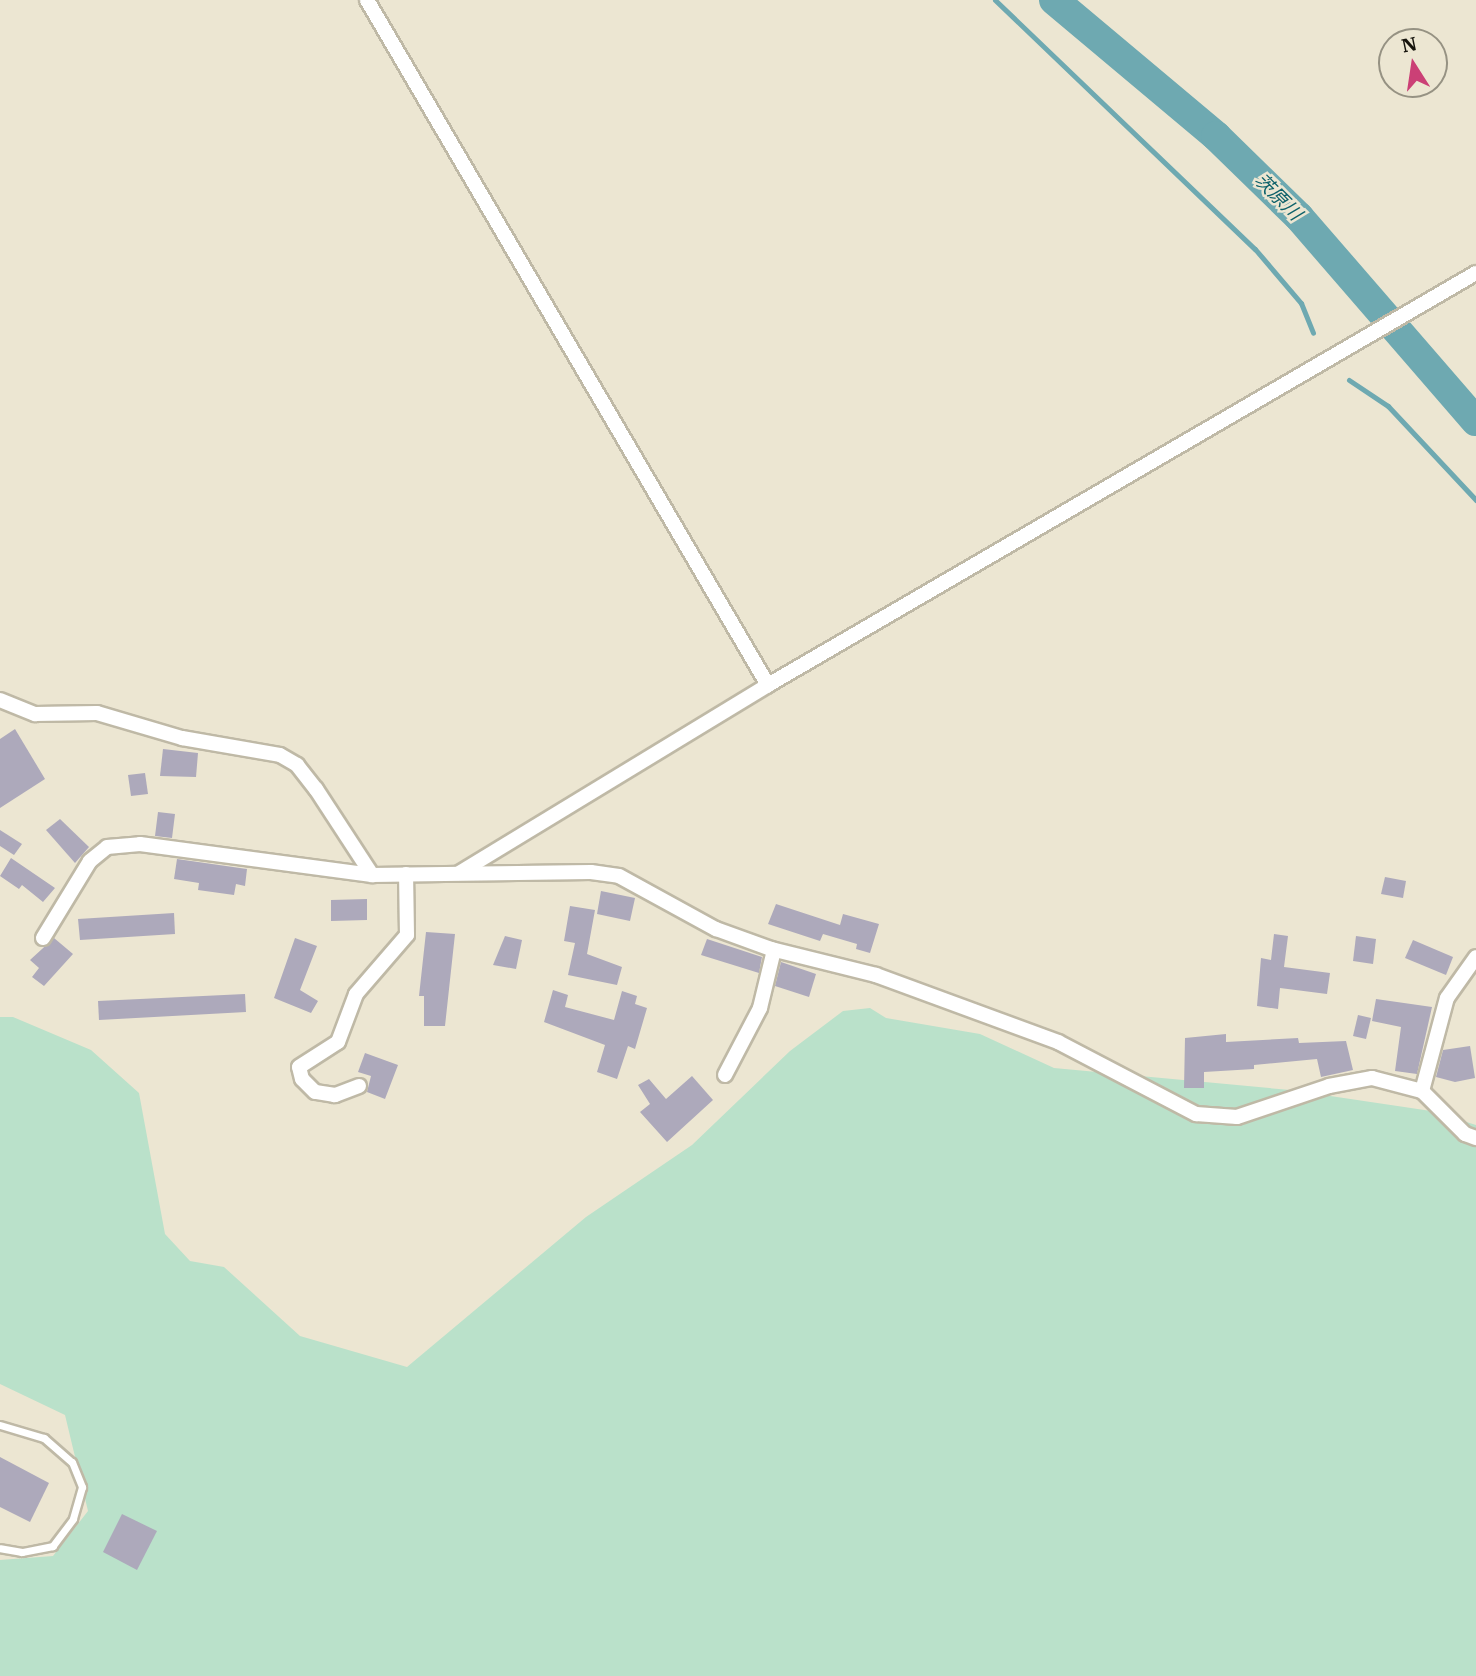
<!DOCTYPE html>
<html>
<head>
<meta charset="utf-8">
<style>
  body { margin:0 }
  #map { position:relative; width:1476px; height:1676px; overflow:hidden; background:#ece6d2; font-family:"IBM Plex Serif","Noto Sans JP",serif }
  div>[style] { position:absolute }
  .green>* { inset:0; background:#bae1ca }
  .stream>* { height:5px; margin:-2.5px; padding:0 2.5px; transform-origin:2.5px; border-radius:2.5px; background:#6ea9b1 }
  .river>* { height:30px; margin:-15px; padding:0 15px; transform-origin:15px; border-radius:15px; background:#6ea9b1 }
  .building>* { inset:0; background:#ada9bb }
  .roads { filter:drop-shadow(2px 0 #bfb9a6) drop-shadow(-2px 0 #bfb9a6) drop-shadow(0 2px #bfb9a6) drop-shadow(0 -2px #bfb9a6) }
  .lane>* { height:7px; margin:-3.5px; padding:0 3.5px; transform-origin:3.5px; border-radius:3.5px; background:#fff }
  .street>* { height:14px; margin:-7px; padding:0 7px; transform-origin:7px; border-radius:7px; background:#fff }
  span { translate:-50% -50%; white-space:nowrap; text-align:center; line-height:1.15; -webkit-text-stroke:5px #ece6d2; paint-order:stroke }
  .water-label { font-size:19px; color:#0d616a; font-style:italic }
  .north { position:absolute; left:1378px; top:28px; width:70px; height:70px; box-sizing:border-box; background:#ece6d2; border:2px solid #969283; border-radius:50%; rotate:348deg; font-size:19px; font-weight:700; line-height:28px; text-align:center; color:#16140d }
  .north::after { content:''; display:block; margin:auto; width:24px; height:32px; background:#cb4076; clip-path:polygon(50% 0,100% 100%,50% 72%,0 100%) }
</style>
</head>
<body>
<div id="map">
  <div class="green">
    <div style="clip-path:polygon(870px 1008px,886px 1018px,980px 1034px,1054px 1068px,1290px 1090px,1431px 1111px,1476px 1125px,1476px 1676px,0 1676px,0 1560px,53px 1556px,88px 1511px,65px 1415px,0 1384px,0 1017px,13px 1017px,91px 1050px,139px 1093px,165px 1234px,190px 1261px,224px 1267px,300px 1336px,407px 1367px,586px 1217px,692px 1145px,790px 1051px,843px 1011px)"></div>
  </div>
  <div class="stream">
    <div style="left:995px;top:0;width:360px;rotate:43.8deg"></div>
    <div style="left:1255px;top:249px;width:71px;rotate:49.6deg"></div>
    <div style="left:1301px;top:303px;width:32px;rotate:68deg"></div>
    <div style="left:1349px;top:380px;width:47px;rotate:33.7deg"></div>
    <div style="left:1388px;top:406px;width:129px;rotate:46.9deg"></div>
  </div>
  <div class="river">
    <div style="left:1054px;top:0;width:212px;rotate:40deg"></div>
    <div style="left:1216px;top:136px;width:116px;rotate:44.3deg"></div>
    <div style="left:1299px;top:217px;width:270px;rotate:49.1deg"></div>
  </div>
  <div class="building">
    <div style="clip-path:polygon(15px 729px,45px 779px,0 808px,0 739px)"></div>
    <div style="clip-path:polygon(163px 749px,198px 753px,196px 777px,160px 776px)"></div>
    <div style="clip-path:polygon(145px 773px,148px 794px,131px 796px,128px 775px)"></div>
    <div style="clip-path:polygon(158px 812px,175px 814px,172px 838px,155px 836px)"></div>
    <div style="clip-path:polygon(60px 819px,89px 847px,75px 863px,46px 830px)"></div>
    <div style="clip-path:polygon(0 830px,22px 844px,14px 855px,0 846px)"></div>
    <div style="clip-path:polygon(11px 858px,55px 888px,43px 902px,22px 885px,19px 889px,0 876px)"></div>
    <div style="clip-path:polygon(177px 859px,247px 869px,245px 886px,236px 884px,234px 895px,198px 890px,199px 883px,174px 879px)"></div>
    <div style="clip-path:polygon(1385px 877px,1406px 881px,1403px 898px,1381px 894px)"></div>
    <div style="clip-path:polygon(601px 891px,635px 898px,630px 921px,597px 914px)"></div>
    <div style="clip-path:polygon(367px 899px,367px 920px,331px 921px,331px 900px)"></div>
    <div style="clip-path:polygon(776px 904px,840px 925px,843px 914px,879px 924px,870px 953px,856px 949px,857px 944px,823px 934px,820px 941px,768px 924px)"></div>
    <div style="clip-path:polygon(570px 906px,595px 910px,587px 954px,622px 967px,617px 985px,568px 975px,575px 943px,564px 941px)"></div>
    <div style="clip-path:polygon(174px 913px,175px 934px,80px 940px,78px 919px)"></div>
    <div style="clip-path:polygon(426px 932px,455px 934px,445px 1026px,424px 1026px,424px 996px,419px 996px)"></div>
    <div style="clip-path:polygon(1274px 934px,1288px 936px,1284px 967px,1330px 973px,1327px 994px,1280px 988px,1278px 1009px,1257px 1006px,1261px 958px,1271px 960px)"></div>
    <div style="clip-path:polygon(505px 936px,522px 940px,516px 969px,493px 965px)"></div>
    <div style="clip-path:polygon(1356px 936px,1376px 939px,1373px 964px,1353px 961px)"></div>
    <div style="clip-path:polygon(54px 938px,73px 954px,44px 986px,32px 977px,39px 968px,30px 960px)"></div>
    <div style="clip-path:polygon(295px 938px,317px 946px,300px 990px,318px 1001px,311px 1013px,274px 998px)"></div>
    <div style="clip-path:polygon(707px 939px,762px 957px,759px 973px,701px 955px)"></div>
    <div style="clip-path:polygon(1413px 940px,1453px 957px,1446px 975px,1405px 958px)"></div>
    <div style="clip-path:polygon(781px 962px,816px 974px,809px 997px,775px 986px)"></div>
    <div style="clip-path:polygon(553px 990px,568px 995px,565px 1007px,614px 1020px,622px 991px,637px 996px,635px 1004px,647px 1008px,635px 1049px,628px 1046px,617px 1079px,597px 1072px,605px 1045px,544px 1022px)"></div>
    <div style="clip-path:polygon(245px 994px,246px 1012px,99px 1020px,98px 1001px)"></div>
    <div style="clip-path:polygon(1376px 999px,1432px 1007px,1417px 1074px,1395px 1071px,1401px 1027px,1372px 1021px)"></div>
    <div style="clip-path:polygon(1358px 1015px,1371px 1018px,1366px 1039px,1353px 1036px)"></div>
    <div style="clip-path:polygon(1226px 1034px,1226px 1042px,1298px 1038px,1299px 1043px,1346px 1041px,1353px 1070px,1321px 1077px,1317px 1059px,1254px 1065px,1254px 1069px,1204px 1072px,1204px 1088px,1184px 1088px,1185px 1038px)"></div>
    <div style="clip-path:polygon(1470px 1046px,1475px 1078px,1455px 1082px,1436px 1077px,1443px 1050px)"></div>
    <div style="clip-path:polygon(365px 1053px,398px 1065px,385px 1099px,367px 1092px,371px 1076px,358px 1072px)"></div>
    <div style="clip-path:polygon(692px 1076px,713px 1100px,667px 1142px,640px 1112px,650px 1104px,638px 1085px,649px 1079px,666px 1099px)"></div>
    <div style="clip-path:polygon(0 1457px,49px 1483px,30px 1522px,0 1507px)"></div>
    <div style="clip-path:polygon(122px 1514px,157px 1531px,137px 1570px,103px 1552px)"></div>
  </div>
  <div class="roads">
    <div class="lane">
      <div style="left:0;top:1425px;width:46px;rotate:16.5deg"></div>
      <div style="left:44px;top:1438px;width:37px;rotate:41deg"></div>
      <div style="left:72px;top:1462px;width:27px;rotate:68deg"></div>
      <div style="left:82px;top:1487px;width:33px;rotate:106deg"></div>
      <div style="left:73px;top:1519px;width:34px;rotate:127deg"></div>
      <div style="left:53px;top:1546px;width:32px;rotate:169deg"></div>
      <div style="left:22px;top:1552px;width:22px;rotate:-170deg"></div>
    </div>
    <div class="street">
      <div style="left:367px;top:0;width:794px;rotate:59.66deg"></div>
      <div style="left:0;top:700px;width:38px;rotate:22deg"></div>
      <div style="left:35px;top:714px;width:62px;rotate:-0.9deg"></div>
      <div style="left:97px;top:713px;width:89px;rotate:16.4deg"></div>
      <div style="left:182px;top:738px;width:99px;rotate:9.8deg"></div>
      <div style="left:280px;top:755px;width:20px;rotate:30deg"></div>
      <div style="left:297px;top:765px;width:31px;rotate:52deg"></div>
      <div style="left:316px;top:789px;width:103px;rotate:56.9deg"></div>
      <div style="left:459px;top:873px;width:362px;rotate:-31.3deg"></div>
      <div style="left:768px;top:685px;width:819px;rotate:-30.2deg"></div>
      <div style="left:43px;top:938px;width:90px;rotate:-58.6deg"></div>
      <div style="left:90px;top:861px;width:22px;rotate:-39deg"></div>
      <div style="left:107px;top:847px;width:33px;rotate:-5deg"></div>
      <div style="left:140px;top:844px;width:234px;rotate:7.6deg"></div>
      <div style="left:372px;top:875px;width:219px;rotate:-0.8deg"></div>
      <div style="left:591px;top:872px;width:28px;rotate:8deg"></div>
      <div style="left:619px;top:876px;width:111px;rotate:28.7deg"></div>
      <div style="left:716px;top:929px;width:59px;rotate:20deg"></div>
      <div style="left:771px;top:949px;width:108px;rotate:13.9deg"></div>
      <div style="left:876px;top:975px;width:194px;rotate:20.2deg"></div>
      <div style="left:1058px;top:1042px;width:156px;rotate:27.6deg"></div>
      <div style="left:1196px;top:1114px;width:41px;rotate:4.2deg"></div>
      <div style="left:1237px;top:1117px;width:97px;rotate:-18.6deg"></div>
      <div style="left:1329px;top:1086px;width:44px;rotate:-10.5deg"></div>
      <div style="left:1372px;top:1078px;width:52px;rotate:14.6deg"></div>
      <div style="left:1422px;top:1091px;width:61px;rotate:45deg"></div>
      <div style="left:1465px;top:1134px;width:12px;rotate:20deg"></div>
      <div style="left:725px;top:1075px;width:76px;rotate:-62.4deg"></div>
      <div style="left:760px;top:1008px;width:60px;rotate:-76.4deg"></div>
      <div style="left:359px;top:1086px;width:26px;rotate:159deg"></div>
      <div style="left:335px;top:1095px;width:20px;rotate:-171deg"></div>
      <div style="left:315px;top:1092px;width:18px;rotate:-135deg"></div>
      <div style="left:302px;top:1079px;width:12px;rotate:-104deg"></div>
      <div style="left:299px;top:1067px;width:46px;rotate:-32.7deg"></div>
      <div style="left:338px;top:1042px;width:51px;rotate:-69.4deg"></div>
      <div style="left:356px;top:994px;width:78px;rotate:-49.2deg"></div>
      <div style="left:407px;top:935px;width:61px;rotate:-90.9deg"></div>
      <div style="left:1422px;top:1091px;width:96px;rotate:-75deg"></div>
      <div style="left:1447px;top:998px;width:50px;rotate:-54.7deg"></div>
    </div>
  </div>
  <div class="water-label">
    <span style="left:1278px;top:197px;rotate:45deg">茨原川</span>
  </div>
  <div class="north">N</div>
</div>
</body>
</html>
